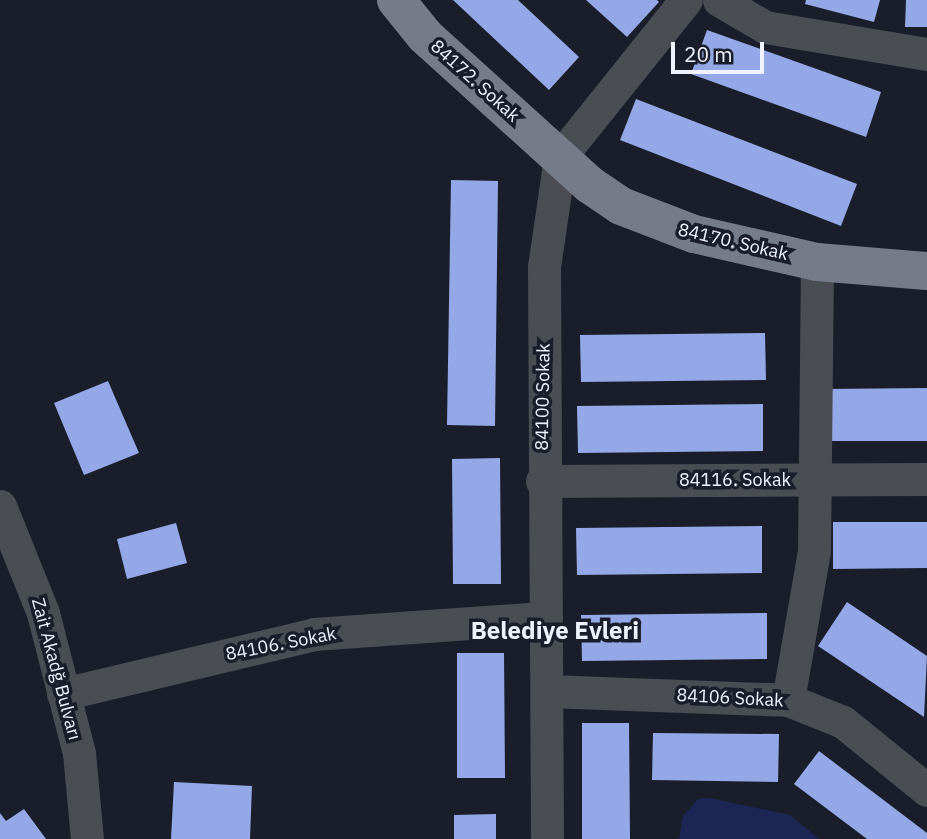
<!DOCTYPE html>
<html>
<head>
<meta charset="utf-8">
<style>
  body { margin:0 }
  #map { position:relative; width:927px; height:839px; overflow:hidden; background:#1a1e2b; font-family:"IBM Plex Sans",sans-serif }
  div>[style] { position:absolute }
  .green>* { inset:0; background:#1c2654 }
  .building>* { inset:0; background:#94a8e7 }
  .minor>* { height:33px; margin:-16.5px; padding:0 16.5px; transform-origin:16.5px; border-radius:16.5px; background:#4a4d54 }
  .major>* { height:38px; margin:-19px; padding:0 19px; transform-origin:19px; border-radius:19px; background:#767b89 }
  span { translate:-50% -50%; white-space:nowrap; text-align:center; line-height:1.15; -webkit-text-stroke:7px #1a1e2b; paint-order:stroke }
  .street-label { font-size:18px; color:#f0f3fd }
  .district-label { font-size:24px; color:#f0f3fd; font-weight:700 }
  .scale { position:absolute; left:671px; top:42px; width:93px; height:32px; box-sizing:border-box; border:4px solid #f0f3fd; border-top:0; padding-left:9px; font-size:21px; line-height:24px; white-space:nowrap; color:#f0f3fd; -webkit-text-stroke:5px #1a1e2b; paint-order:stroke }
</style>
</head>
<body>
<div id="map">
  <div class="green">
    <div style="clip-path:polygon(709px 798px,790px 815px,819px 839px,679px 839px,683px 816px,698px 799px)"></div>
  </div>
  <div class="building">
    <div style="clip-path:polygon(453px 0,518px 0,579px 57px,549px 90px)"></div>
    <div style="clip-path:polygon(586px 0,657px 0,659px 2px,627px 37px)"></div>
    <div style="clip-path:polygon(806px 0,880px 0,874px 22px,805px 4px)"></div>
    <div style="clip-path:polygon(906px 0,927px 0,927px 27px,905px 27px)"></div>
    <div style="clip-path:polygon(707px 30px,881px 92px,866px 137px,691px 74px)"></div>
    <div style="clip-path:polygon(636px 99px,857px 184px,841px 226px,620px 140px)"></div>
    <div style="clip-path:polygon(451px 180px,498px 181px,495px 426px,447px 425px)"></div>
    <div style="clip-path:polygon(765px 333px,766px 380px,581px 382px,580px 335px)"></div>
    <div style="clip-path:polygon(108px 381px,139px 453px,84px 475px,54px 403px)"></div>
    <div style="clip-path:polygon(927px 388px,927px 441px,826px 441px,825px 389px)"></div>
    <div style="clip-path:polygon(763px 404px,763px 451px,578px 453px,577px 406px)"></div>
    <div style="clip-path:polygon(500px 458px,501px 584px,453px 584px,452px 459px)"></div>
    <div style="clip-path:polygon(833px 522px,927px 522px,927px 568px,833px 569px)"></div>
    <div style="clip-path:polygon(176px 523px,187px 563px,127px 579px,117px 539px)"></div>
    <div style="clip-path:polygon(762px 526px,762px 573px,577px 575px,576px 528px)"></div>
    <div style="clip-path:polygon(847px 602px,927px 656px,924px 717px,818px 646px)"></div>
    <div style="clip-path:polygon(767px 613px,767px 659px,582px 661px,581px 615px)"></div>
    <div style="clip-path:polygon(457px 653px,504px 653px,505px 778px,457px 778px)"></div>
    <div style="clip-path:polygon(582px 723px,629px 723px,630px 839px,582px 839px)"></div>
    <div style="clip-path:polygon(653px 733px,779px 734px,778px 782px,652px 780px)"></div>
    <div style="clip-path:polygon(819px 751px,927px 833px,927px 839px,867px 839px,794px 784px)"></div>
    <div style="clip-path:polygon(174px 782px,252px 786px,250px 839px,171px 839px)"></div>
    <div style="clip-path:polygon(24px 809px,46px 839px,0 839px,0 813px,6px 821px)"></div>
    <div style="clip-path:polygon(496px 814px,496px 839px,454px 839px,454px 815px)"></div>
  </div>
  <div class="minor">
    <div style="left:719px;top:0;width:53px;rotate:30.4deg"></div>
    <div style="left:765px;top:27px;width:164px;rotate:9.5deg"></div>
    <div style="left:542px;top:481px;width:385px;rotate:-0.3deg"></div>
    <div style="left:0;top:506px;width:115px;rotate:68.1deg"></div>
    <div style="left:43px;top:613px;width:145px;rotate:75.6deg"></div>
    <div style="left:79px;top:753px;width:86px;rotate:84.7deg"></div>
    <div style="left:547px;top:691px;width:241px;rotate:2.1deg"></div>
    <div style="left:788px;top:700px;width:59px;rotate:21.8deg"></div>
    <div style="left:843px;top:722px;width:108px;rotate:39deg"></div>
    <div style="left:63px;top:694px;width:258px;rotate:-13.4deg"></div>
    <div style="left:314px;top:634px;width:232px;rotate:-4deg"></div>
    <div style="left:788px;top:700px;width:151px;rotate:-80.1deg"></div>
    <div style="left:814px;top:551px;width:289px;rotate:-89.4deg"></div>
    <div style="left:547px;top:839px;width:572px;rotate:-90.3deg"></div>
    <div style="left:544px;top:267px;width:111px;rotate:-81.7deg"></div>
    <div style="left:560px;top:157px;width:201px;rotate:-51.3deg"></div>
  </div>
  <div class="major">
    <div style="left:396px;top:0;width:46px;rotate:51.1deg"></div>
    <div style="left:425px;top:36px;width:222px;rotate:42.1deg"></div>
    <div style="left:590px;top:185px;width:37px;rotate:34deg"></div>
    <div style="left:621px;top:206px;width:78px;rotate:21deg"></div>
    <div style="left:694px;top:234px;width:126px;rotate:12.8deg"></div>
    <div style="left:817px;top:262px;width:110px;rotate:4.7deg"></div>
  </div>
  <div class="street-label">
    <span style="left:475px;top:81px;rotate:42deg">84172. Sokak</span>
    <span style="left:733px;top:242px;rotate:13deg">84170. Sokak</span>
    <span style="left:543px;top:397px;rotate:-89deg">84100 Sokak</span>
    <span style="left:735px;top:480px">84116. Sokak</span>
    <span style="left:281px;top:644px;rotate:-11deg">84106. Sokak</span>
    <span style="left:56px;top:669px;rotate:75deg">Zait Akadğ Bulvarı</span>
    <span style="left:730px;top:698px;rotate:3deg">84106 Sokak</span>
  </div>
  <div class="district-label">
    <span style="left:555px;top:631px">Belediye Evleri</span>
  </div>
  <div class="scale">20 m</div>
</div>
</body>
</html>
